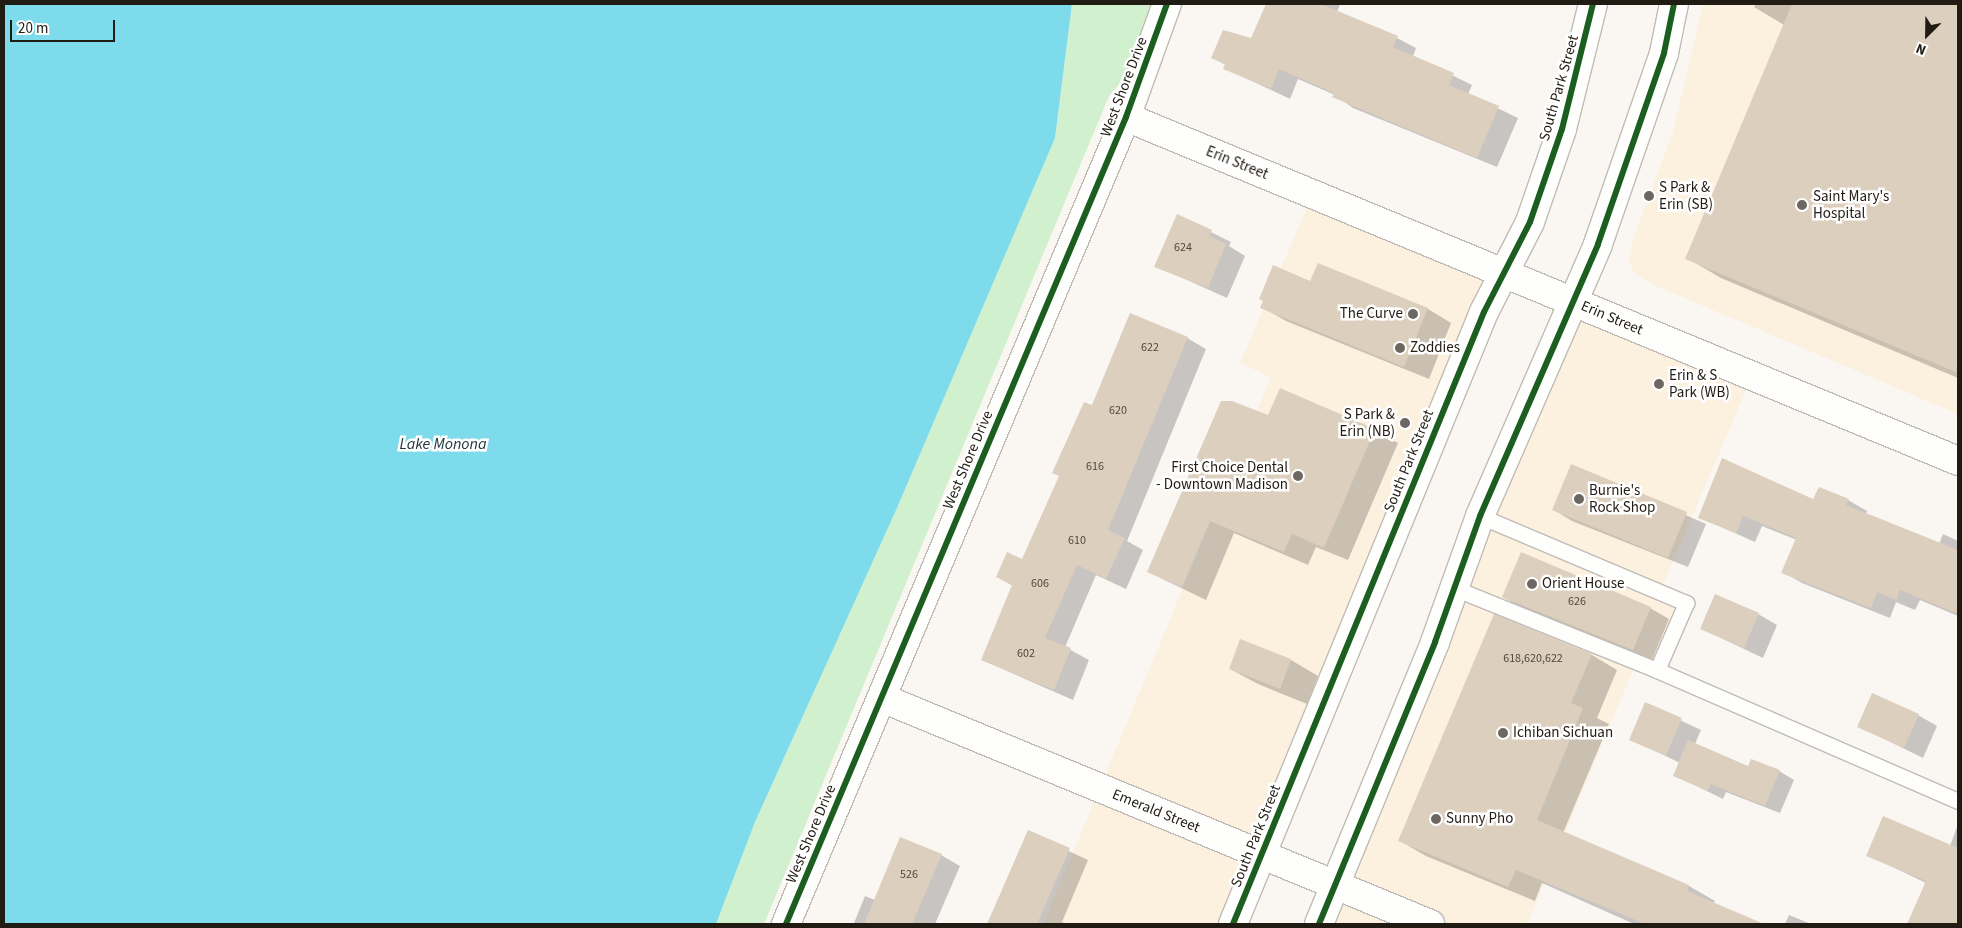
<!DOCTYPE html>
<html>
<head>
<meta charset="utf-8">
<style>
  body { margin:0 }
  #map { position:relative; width:1962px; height:928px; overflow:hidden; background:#faf6f2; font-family:"Source Sans 3",sans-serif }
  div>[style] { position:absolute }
  .built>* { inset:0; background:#fcf0df }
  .green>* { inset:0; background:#d1f0ce }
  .water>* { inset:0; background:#7ddbeb }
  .shadow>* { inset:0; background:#0003 }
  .building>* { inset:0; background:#ddcfbe }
  .roads { filter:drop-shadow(1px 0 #c0bbb6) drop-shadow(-1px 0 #c0bbb6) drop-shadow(0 1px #c0bbb6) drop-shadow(0 -1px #c0bbb6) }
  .service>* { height:15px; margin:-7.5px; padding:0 7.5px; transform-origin:7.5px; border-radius:7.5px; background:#fefefd }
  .minor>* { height:28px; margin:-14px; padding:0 14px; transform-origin:14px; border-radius:14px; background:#fefefd }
  .primary>* { height:28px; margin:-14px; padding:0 14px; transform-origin:14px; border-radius:14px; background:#fefefd }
  .cycleway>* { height:6px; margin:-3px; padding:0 3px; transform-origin:3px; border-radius:3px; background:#1b5e20 }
  .dots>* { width:14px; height:14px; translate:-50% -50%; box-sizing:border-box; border:2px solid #fff; border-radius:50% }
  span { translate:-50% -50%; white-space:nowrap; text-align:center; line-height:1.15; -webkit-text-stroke:5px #fff; paint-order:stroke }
  .number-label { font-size:12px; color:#4f483e }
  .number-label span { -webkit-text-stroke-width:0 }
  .street-label { font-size:15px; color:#201b13 }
  .poi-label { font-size:15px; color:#201b13 }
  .left { translate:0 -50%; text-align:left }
  .right { translate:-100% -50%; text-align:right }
  .water-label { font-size:16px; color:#20373c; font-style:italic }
  .frame { position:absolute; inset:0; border:5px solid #201b13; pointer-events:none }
  .north { position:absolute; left:1902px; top:10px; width:50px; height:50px; -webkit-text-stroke:4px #fff; paint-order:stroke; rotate:203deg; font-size:14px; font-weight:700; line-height:20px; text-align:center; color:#201b13 }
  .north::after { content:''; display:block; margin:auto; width:18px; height:22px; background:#201b13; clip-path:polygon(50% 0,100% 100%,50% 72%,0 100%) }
  .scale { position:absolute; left:10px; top:20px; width:105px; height:22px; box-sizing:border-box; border:2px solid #201b13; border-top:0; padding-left:6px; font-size:15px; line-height:18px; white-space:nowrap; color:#201b13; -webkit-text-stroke:4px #fff; paint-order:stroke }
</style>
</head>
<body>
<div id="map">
  <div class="built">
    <div style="clip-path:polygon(1703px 4px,1958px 4px,1958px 414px,1654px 285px,1633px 272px,1629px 260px,1632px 241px,1673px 132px)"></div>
    <div style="clip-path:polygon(1313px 194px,1506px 273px,1233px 924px,1043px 924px,1271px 377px,1240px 363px)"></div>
    <div style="clip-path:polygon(1573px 301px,1752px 376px,1660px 592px,1686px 603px,1657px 670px,1636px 663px,1527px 924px,1319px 924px)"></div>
  </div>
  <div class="green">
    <div style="clip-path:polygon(1072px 4px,1167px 4px,1154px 44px,1109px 96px,764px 924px,716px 924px,755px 822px,897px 508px,1055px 138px)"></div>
  </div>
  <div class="water">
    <div style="clip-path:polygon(4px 4px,1072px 4px,1055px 138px,897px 508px,755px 822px,716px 924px,4px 924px)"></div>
  </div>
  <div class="shadow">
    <div style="clip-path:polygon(1267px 4px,1340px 4px,1337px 12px,1397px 38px,1416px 48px,1413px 56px,1472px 85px,1468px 94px,1518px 118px,1497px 167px,1353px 108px,1335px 95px,1298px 79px,1290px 99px,1224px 68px,1226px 65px,1212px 58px,1252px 40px)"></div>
    <div style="clip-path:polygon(1756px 4px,1958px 4px,1958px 378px,1721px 278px,1687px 258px,1784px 25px,1754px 7px)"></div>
    <div style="clip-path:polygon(1178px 216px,1231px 242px,1229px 246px,1245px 256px,1227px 298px,1156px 266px)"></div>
    <div style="clip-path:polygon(1318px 265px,1428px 309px,1451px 323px,1429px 379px,1286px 321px,1262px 307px,1311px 283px)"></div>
    <div style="clip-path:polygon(1187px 338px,1206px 349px,1127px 541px,1143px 550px,1126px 589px,1096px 575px,1065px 647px,1089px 660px,1073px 700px,982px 660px,1013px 586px,998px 577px,1023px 560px,1092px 406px)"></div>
    <div style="clip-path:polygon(1268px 417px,1374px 430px,1398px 443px,1348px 560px,1316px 547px,1308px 565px,1234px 533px,1206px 600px,1148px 572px)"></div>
    <div style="clip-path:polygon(1572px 465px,1706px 524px,1688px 567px,1572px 521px,1554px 510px)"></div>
    <div style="clip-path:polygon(1848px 500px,1867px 511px,1866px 514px,1939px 544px,1943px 534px,1958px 541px,1958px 616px,1920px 600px,1915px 610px,1896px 602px,1890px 618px,1802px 583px,1783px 572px,1797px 540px,1762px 526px,1755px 542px,1699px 517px,1814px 501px)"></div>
    <div style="clip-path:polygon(1503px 597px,1650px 608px,1669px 619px,1652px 660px,1522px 608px)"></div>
    <div style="clip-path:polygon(1758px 614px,1777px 625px,1763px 658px,1702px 629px)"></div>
    <div style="clip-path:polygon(1495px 616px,1592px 655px,1617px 670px,1597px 718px,1609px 724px,1563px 833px,1689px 886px,1715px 901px,1713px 904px,1753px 924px,1634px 924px,1542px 883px,1535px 901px,1426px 856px,1400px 841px)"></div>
    <div style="clip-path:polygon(1241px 641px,1291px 660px,1318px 676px,1307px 704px,1258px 684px,1230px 669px)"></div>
    <div style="clip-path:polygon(1646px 704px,1701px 730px,1695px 744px,1749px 767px,1779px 771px,1794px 780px,1780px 813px,1726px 792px,1723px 799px,1674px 775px,1680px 763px,1631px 739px)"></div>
    <div style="clip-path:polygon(1918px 715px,1937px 726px,1923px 758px,1858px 726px)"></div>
    <div style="clip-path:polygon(1958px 824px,1958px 924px,1909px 924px,1926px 883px,1868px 855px,1950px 846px)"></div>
    <div style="clip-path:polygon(1028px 832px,1088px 860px,1062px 922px,1066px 924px,1013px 922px)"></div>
    <div style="clip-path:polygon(941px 855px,960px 866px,935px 924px,854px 923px,865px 896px,875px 900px)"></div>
    <div style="clip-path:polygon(1789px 915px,1811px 924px,1785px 924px)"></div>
  </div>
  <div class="building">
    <div style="clip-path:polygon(1266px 4px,1321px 4px,1398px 36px,1393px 47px,1454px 73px,1449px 85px,1499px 106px,1477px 158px,1332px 97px,1334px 93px,1279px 69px,1271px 89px,1223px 69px,1225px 64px,1211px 58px,1223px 30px,1251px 38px)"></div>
    <div style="clip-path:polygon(1792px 4px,1958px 4px,1958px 373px,1685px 259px)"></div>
    <div style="clip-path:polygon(1177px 214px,1212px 230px,1209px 236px,1226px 244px,1208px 288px,1154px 267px)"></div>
    <div style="clip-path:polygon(1318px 263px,1428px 308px,1404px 367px,1260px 308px,1263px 301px,1259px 299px,1273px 265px,1310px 281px)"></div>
    <div style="clip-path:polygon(1130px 313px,1188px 337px,1108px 530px,1125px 538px,1106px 579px,1077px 565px,1045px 638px,1071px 648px,1054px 690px,981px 660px,1012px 585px,996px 577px,1007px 552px,1022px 559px,1059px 476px,1052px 473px,1084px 402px,1092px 405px)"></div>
    <div style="clip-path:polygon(1280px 388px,1375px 429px,1324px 548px,1292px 534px,1284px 552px,1210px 521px,1182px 587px,1147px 572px,1221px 401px,1232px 401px,1268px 415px)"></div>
    <div style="clip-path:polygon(1722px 458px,1813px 499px,1819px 487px,1849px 499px,1846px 505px,1958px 550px,1958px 614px,1900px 590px,1896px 600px,1877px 592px,1871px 608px,1781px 573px,1796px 538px,1743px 516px,1736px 533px,1698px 518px)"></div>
    <div style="clip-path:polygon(1571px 464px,1687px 512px,1668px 558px,1552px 510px)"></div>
    <div style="clip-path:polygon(1521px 552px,1651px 607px,1633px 650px,1502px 597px)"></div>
    <div style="clip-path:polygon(1715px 594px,1759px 613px,1744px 648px,1700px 629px)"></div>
    <div style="clip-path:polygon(1494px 614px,1592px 654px,1571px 703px,1583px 708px,1537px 820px,1689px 885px,1687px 891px,1764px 924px,1645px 924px,1516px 870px,1508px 887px,1398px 841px)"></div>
    <div style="clip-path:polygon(1240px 639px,1291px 659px,1280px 689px,1229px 669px)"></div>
    <div style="clip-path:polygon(1872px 693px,1919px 714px,1904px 748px,1857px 727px)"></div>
    <div style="clip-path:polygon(1645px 702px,1682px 718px,1666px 756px,1629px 740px)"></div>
    <div style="clip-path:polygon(1688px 740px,1748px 766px,1751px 759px,1780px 770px,1765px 806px,1711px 784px,1708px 791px,1673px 776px)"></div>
    <div style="clip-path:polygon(1883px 816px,1958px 848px,1958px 924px,1907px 924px,1926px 881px,1866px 856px)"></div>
    <div style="clip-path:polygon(1028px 830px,1070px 848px,1037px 924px,987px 924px)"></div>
    <div style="clip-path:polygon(900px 837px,942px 854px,912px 924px,864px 924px)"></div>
  </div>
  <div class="roads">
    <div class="service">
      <div style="left:1480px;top:516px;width:224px;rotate:22.9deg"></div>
      <div style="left:1686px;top:603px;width:73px;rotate:113.4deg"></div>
      <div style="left:1657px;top:670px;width:328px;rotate:23.5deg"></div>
      <div style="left:1454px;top:588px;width:219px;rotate:22deg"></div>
    </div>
    <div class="minor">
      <div style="left:1126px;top:117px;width:900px;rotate:22.46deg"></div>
      <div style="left:882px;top:698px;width:593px;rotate:22.41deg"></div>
      <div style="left:786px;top:924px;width:876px;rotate:-67.15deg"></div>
      <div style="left:1126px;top:117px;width:120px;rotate:-70.1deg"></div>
    </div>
    <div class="primary">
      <div style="left:1233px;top:924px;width:661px;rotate:-67.7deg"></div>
      <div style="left:1484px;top:312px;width:101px;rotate:-62.9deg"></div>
      <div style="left:1530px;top:222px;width:98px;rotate:-71deg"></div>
      <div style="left:1562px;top:129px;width:129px;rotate:-76.1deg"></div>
      <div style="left:1319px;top:924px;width:305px;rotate:-67.6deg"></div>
      <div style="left:1435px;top:642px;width:134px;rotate:-70.3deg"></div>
      <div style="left:1480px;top:516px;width:296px;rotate:-66.5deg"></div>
      <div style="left:1598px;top:244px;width:202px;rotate:-70.9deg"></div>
      <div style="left:1664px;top:53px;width:50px;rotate:-78.5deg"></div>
    </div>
  </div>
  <div class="cycleway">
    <div style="left:786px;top:924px;width:876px;rotate:-67.15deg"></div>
    <div style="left:1126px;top:117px;width:120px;rotate:-70.1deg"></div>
    <div style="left:1233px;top:924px;width:661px;rotate:-67.7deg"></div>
    <div style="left:1484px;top:312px;width:101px;rotate:-62.9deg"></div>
    <div style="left:1530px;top:222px;width:98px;rotate:-71deg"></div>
    <div style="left:1562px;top:129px;width:129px;rotate:-76.1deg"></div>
    <div style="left:1319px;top:924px;width:305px;rotate:-67.6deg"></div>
    <div style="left:1435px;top:642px;width:134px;rotate:-70.3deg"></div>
    <div style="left:1480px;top:516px;width:296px;rotate:-66.5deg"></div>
    <div style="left:1598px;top:244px;width:202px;rotate:-70.9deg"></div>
    <div style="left:1664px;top:53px;width:50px;rotate:-78.5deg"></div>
  </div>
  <div class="dots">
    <div style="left:1649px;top:196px;background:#6c6861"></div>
    <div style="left:1802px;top:205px;background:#6c6861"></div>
    <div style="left:1413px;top:314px;background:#6c6861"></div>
    <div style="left:1400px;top:348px;background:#6c6861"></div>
    <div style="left:1659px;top:384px;background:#6c6861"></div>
    <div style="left:1405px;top:423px;background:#6c6861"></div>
    <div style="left:1298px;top:476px;background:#6c6861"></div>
    <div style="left:1579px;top:499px;background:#6c6861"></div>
    <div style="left:1532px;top:584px;background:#6c6861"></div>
    <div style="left:1503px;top:733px;background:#6c6861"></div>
    <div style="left:1436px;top:819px;background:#6c6861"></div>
  </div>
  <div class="number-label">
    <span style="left:1183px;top:248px">624</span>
    <span style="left:1150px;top:348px">622</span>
    <span style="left:1118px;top:411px">620</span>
    <span style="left:1095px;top:467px">616</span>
    <span style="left:1077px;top:541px">610</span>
    <span style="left:1040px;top:584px">606</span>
    <span style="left:1577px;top:602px">626</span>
    <span style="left:1026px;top:654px">602</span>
    <span style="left:1533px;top:659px">618,620,622</span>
    <span style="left:909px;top:875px">526</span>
  </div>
  <div class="street-label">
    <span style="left:1124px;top:87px;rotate:-69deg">West Shore Drive</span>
    <span style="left:1559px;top:88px;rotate:-74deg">South Park Street</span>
    <span style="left:1237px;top:163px;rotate:22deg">Erin Street</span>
    <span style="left:1612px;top:318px;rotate:23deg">Erin Street</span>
    <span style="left:968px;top:460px;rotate:-67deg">West Shore Drive</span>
    <span style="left:1409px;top:461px;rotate:-68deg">South Park Street</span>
    <span style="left:1156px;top:811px;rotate:22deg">Emerald Street</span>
    <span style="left:811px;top:834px;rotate:-67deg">West Shore Drive</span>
    <span style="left:1256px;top:836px;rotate:-68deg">South Park Street</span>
  </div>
  <div class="poi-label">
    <span class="left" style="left:1659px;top:196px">S Park &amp;<br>Erin (SB)</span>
    <span class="left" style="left:1813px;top:205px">Saint Mary's<br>Hospital</span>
    <span class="right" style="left:1403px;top:314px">The Curve</span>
    <span class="left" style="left:1410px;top:348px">Zoddies</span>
    <span class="left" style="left:1669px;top:384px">Erin &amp; S<br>Park (WB)</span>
    <span class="right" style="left:1395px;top:423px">S Park &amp;<br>Erin (NB)</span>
    <span class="right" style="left:1288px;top:476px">First Choice Dental<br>- Downtown Madison</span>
    <span class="left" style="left:1589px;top:499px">Burnie's<br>Rock Shop</span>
    <span class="left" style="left:1542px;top:584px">Orient House</span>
    <span class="left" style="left:1513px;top:733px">Ichiban Sichuan</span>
    <span class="left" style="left:1446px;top:819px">Sunny Pho</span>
  </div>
  <div class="water-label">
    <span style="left:443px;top:444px">Lake Monona</span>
  </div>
  <div class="frame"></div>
  <div class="north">N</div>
  <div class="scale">20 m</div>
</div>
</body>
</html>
